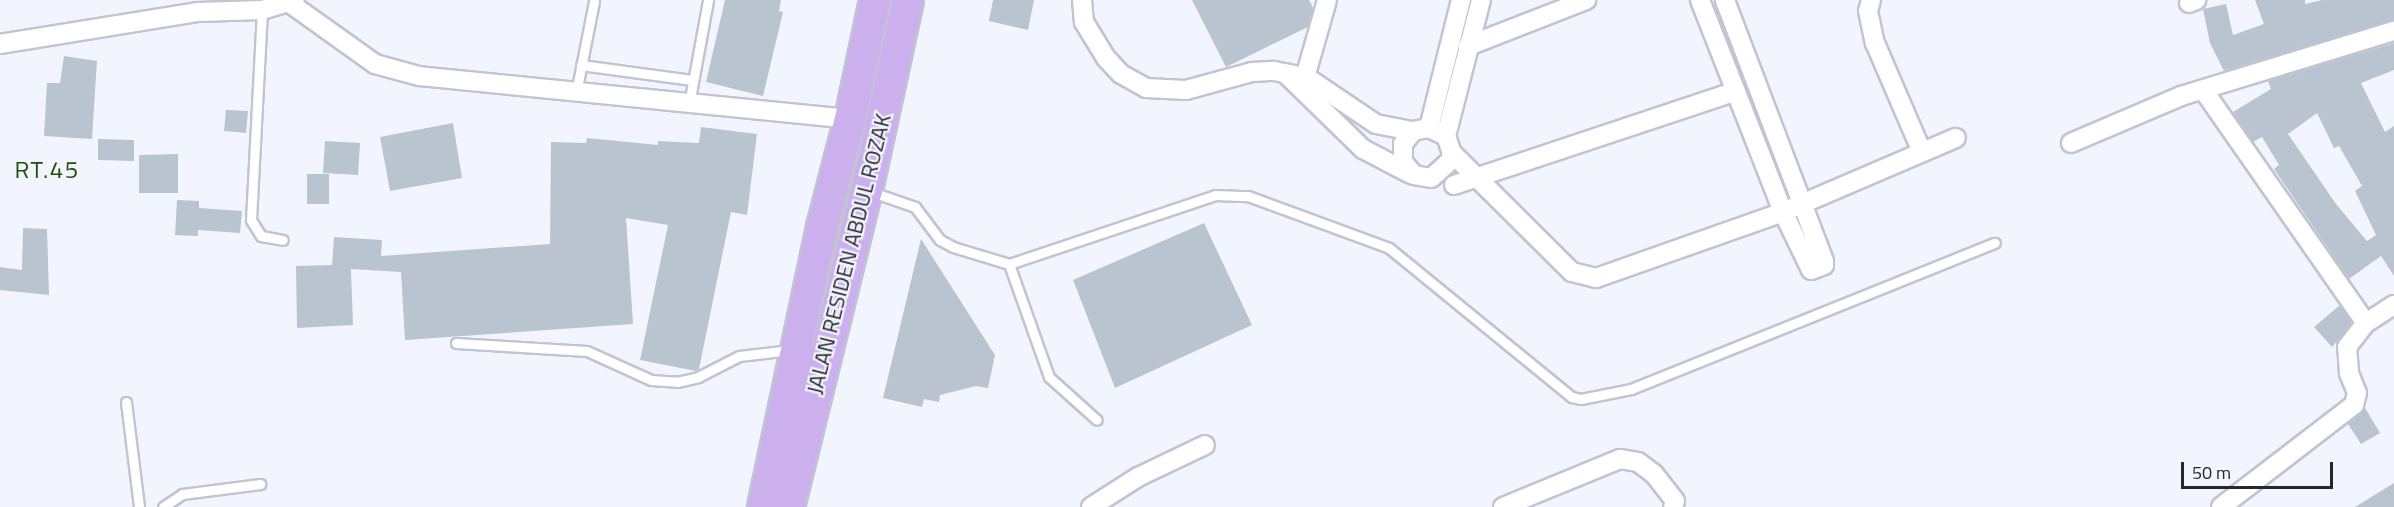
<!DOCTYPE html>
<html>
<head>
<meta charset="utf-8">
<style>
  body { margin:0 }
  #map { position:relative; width:2394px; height:507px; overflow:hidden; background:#f3f5fe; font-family:"Titillium Web",sans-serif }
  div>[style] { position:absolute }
  .building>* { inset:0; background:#b9c4d0 }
  .roads { filter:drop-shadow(2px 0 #c1c4d3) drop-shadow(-2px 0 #c1c4d3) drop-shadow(0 2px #c1c4d3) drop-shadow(0 -2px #c1c4d3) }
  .service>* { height:9px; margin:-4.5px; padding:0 4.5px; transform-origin:4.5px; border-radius:4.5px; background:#fff }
  .minor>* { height:18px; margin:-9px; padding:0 9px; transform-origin:9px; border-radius:9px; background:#fff }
  .trunk>* { height:30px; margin:-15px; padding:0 15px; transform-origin:15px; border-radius:15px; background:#ccb0ee }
  span { translate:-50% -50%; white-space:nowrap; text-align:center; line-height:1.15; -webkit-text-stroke:4.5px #f3f5fe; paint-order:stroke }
  .street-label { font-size:22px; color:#26272d }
  .neighbourhood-label { font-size:24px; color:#224b0e; letter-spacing:1.5px }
  .scale { position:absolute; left:2181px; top:462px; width:152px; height:27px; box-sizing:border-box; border:3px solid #26272d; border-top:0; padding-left:8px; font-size:18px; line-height:21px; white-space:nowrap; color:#26272d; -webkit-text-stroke:4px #f3f5fe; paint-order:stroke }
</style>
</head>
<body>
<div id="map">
  <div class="building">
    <div style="clip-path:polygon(725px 0,781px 0,779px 11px,783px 12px,763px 96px,706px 82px)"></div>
    <div style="clip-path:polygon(993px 0,1034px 0,1028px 30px,989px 21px)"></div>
    <div style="clip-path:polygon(1192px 0,1309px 0,1313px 8px,1308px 27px,1226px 67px)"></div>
    <div style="clip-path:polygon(2255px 0,2305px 0,2305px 4px,2322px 0,2394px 0,2394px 20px,2224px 71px,2210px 43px,2203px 9px,2226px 4px,2233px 35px,2264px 24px)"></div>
    <div style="clip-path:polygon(evenodd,2394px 43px,2394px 70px,2361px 83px,2385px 132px,2394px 126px,2394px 276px,2381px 256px,2349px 279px,2274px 169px,2279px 165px,2262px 137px,2253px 142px,2233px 112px,2271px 89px,2268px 81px,2394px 43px,2317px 113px,2334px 148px,2339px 146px,2362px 186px,2355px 191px,2376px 235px,2367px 241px,2336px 204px,2288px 134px,2317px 113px)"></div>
    <div style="clip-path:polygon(64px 56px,97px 61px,92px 139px,44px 136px,47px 83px,60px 83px)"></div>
    <div style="clip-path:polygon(226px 110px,248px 111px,246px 133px,224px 131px)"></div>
    <div style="clip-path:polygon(453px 123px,462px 178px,390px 191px,380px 137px)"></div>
    <div style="clip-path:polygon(701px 127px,757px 134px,747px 215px,731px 212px,699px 369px,696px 371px,640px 360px,668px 225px,626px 218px,633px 324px,405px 340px,401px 272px,351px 269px,353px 325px,297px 328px,296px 266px,332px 265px,334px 237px,382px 240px,381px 256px,550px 244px,551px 142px,586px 143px,587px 138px,658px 145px,658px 141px,699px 143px)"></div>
    <div style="clip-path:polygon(98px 139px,134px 140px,134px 161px,98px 160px)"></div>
    <div style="clip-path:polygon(325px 141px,360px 143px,358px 175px,323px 173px)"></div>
    <div style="clip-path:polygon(178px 154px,178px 193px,139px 193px,139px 155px)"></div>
    <div style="clip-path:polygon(307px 174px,329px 174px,329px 204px,307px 204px)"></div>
    <div style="clip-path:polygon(177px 200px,199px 201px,199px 208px,242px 211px,240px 233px,198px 230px,198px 236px,175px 235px)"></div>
    <div style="clip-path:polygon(1204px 223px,1252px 325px,1115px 388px,1073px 280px)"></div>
    <div style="clip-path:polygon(23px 228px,47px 229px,49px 295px,0 290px,0 267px,22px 270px)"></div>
    <div style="clip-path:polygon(921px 239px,995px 355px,988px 388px,976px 386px,940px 395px,939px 402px,924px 399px,922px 407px,883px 398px)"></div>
    <div style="clip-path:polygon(2340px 305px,2352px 323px,2332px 347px,2314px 327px)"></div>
    <div style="clip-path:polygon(2365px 408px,2380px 433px,2361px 444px,2348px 424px)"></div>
    <div style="clip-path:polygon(2394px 483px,2394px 507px,2355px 507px)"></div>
  </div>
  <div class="roads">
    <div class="service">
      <div style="left:262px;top:10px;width:210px;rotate:93deg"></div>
      <div style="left:251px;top:220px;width:19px;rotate:58deg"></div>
      <div style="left:261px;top:236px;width:22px;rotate:10deg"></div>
      <div style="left:581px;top:65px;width:112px;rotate:7.7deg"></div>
      <div style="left:576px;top:93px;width:94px;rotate:-78.9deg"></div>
      <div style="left:689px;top:104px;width:106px;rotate:-79.6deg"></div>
      <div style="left:869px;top:191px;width:49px;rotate:19.2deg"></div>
      <div style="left:915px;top:207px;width:41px;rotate:52.9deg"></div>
      <div style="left:940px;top:240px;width:15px;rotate:28deg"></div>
      <div style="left:953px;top:247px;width:59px;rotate:16.9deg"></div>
      <div style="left:1009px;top:264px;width:217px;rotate:-18.5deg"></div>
      <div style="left:1215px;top:195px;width:33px;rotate:2deg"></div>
      <div style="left:1248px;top:196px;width:150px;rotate:20.2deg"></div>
      <div style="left:1389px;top:248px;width:236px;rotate:39.2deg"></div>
      <div style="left:1572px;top:397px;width:9px;rotate:13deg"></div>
      <div style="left:1581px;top:399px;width:51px;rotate:-11.3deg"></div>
      <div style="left:1631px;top:389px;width:392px;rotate:-21.9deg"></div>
      <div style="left:1009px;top:264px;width:120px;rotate:70.5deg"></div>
      <div style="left:1049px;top:377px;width:64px;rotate:41.9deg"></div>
      <div style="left:456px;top:343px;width:131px;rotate:3.5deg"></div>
      <div style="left:587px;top:351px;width:70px;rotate:24.4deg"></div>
      <div style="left:651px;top:380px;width:26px;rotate:4deg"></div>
      <div style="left:677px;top:382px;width:22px;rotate:-13deg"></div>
      <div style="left:698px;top:377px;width:46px;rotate:-27.1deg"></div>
      <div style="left:739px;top:356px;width:52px;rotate:-6.6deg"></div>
      <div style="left:126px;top:402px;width:106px;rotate:82.9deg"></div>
      <div style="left:163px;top:507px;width:23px;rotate:-34deg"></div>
      <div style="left:182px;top:494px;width:79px;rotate:-7.3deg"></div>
    </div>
    <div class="minor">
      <div style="left:1082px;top:0;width:22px;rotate:85deg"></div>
      <div style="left:1084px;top:22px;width:42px;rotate:58.6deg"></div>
      <div style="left:1106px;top:58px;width:22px;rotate:47deg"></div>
      <div style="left:1121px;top:74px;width:29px;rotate:29deg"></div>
      <div style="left:1146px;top:88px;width:40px;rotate:2.9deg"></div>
      <div style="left:1186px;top:90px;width:68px;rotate:-15.3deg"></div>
      <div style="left:1252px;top:72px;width:22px;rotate:-3deg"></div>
      <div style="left:1274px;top:71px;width:33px;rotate:11deg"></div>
      <div style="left:1306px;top:77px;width:84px;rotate:33.9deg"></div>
      <div style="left:1376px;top:124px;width:38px;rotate:11deg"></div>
      <div style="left:1413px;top:131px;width:16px;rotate:-11deg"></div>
      <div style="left:1429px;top:128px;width:19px;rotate:25deg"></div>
      <div style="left:1446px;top:136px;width:18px;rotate:71deg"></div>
      <div style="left:1452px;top:153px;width:8px;rotate:104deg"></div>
      <div style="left:1450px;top:161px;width:25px;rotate:138deg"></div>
      <div style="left:1431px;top:178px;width:17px;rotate:-170deg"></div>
      <div style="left:1414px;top:175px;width:17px;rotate:-130deg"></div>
      <div style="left:1403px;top:162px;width:18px;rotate:-90deg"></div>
      <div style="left:1403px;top:144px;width:16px;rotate:-52deg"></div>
      <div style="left:1700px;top:0;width:228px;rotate:68.6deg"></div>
      <div style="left:1783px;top:212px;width:64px;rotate:64.2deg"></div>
      <div style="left:1811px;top:270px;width:14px;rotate:-21deg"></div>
      <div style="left:1824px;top:265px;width:4px;rotate:-90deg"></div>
      <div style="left:1824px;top:261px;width:279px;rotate:-110.8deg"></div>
      <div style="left:1871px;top:0;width:11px;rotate:105deg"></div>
      <div style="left:1868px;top:11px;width:33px;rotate:78deg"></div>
      <div style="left:1875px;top:43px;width:119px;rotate:66.7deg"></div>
      <div style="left:2189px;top:3px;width:8px;rotate:-23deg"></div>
      <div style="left:291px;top:4px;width:103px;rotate:35.5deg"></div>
      <div style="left:375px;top:64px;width:46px;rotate:15.3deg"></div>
      <div style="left:419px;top:76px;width:433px;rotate:5.7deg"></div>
      <div style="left:0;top:44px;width:201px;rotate:-9.2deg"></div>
      <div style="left:198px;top:12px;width:64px;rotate:-1.8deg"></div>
      <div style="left:262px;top:10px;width:34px;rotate:-17deg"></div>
      <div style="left:1468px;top:46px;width:127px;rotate:-21.3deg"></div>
      <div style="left:1285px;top:73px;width:109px;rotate:44.3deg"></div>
      <div style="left:1363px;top:149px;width:54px;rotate:27.5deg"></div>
      <div style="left:1302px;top:88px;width:91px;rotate:-74.1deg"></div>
      <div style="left:2204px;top:91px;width:283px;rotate:55.1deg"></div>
      <div style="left:1429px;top:128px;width:132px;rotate:-76deg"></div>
      <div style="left:1446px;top:136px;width:140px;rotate:-75.6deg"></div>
      <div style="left:2071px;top:143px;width:120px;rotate:-23.1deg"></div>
      <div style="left:2181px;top:96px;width:223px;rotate:-17deg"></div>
      <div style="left:1452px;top:153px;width:169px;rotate:44.8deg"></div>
      <div style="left:1572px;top:272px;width:25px;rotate:14deg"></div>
      <div style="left:1596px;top:278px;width:198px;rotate:-19.4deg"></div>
      <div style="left:1783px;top:212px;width:188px;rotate:-23.2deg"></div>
      <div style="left:1454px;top:185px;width:295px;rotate:-18.4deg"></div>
      <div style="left:1091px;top:507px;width:56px;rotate:-32.6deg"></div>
      <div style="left:1138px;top:477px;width:74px;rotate:-25.5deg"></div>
      <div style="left:1503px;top:507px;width:126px;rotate:-22.3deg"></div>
      <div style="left:1620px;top:459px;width:18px;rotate:9deg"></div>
      <div style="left:1638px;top:462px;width:20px;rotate:37deg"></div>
      <div style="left:1654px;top:474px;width:34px;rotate:52deg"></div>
      <div style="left:1675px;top:501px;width:6px;rotate:108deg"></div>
      <div style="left:2221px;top:507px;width:168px;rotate:-37.5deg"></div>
      <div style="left:2354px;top:405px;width:12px;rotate:-76deg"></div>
      <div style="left:2357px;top:393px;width:22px;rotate:-112deg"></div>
      <div style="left:2349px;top:373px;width:26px;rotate:-94deg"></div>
      <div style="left:2347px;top:347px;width:31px;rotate:-52deg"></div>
      <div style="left:2366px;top:323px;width:33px;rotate:-33deg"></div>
    </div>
    <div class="trunk">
      <div style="left:763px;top:507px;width:286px;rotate:-78.1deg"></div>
      <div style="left:822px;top:227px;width:112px;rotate:-75.5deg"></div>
      <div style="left:850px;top:119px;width:122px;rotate:-78.1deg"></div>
      <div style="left:789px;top:507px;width:326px;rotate:-76.2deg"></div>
      <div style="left:867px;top:190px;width:194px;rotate:-77.8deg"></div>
    </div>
  </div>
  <div class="street-label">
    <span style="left:849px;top:254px;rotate:-76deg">JALAN RESIDEN ABDUL ROZAK</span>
  </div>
  <div class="neighbourhood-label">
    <span style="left:47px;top:170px">RT.45</span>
  </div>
  <div class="scale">50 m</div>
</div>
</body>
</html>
